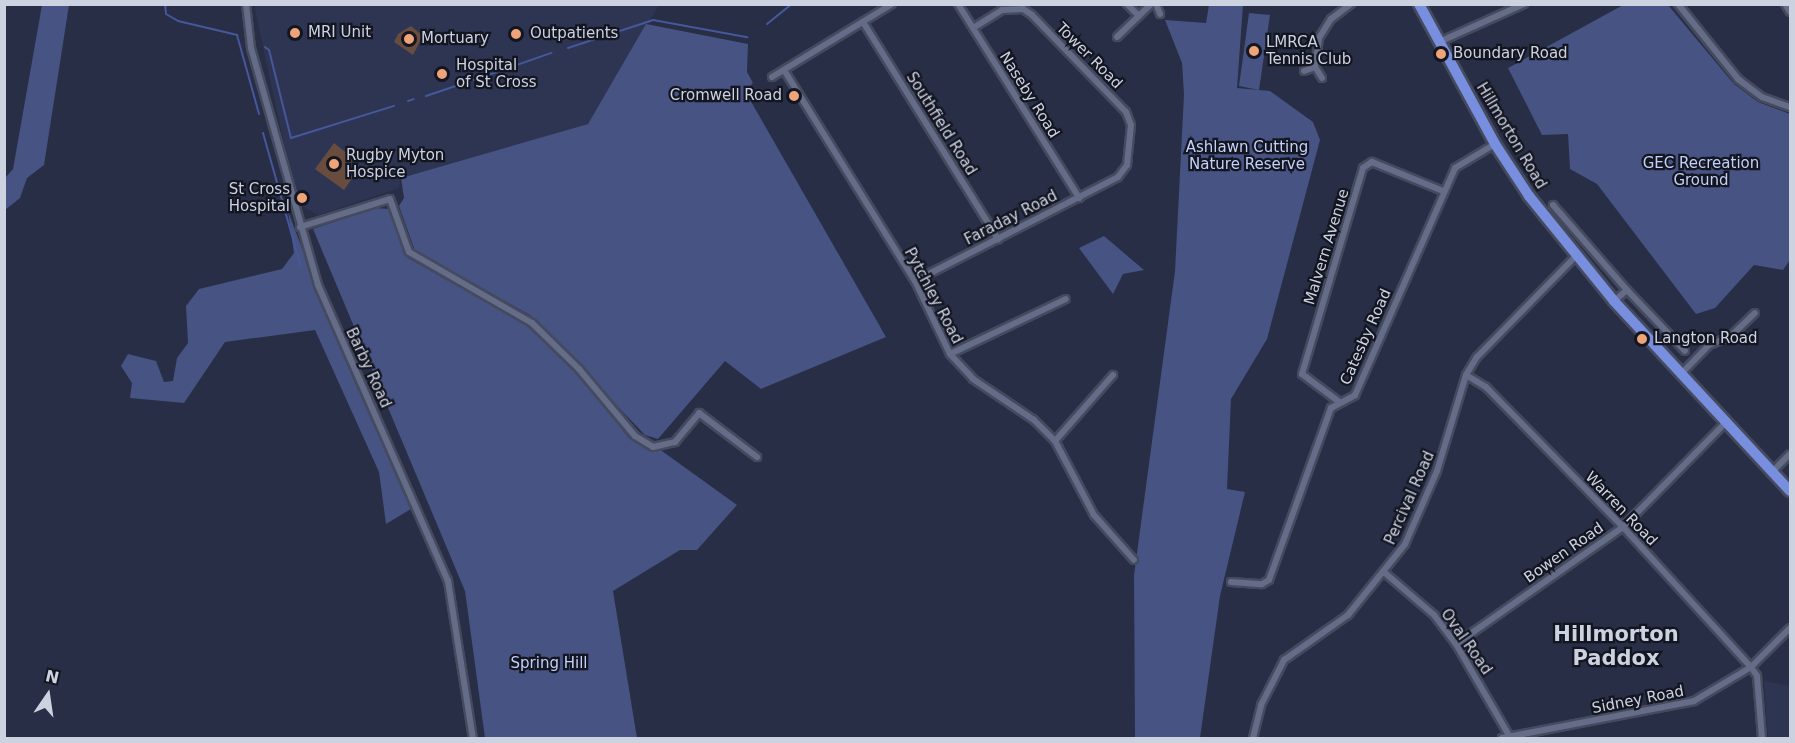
<!DOCTYPE html>
<html>
<head>
<meta charset="utf-8">
<style>
  body { margin:0 }
  #map { position:relative; width:1795px; height:743px; overflow:hidden; background:#272e45; font-family:"DejaVu Sans",sans-serif }
  div>[style] { position:absolute }
  .built>* { inset:0; background:#2d3552 }
  .green>* { inset:0; background:#465383 }
  .stream>* { height:2px; margin:-1px; padding:0 1px; transform-origin:1px; border-radius:1px; background:#46579b }
  .building>* { inset:0; background:#684d3f }
  .roads { filter:drop-shadow(2px 0 #454a5e) drop-shadow(-2px 0 #454a5e) drop-shadow(0 2px #454a5e) drop-shadow(0 -2px #454a5e) }
  .minor>* { height:6px; margin:-3px; padding:0 3px; transform-origin:3px; border-radius:3px; background:#646c87 }
  .trunk>* { height:10px; margin:-5px; padding:0 5px; transform-origin:5px; border-radius:5px; background:#788ede }
  .dots>* { width:16px; height:16px; translate:-50% -50%; box-sizing:border-box; border:3px solid #131621; border-radius:50% }
  span { translate:-50% -50%; white-space:nowrap; text-align:center; line-height:1.15; -webkit-text-stroke:4.5px #131621; paint-order:stroke }
  .poi-label { font-size:15px; color:#cdd2e1 }
  .left { translate:0 -50%; text-align:left }
  .right { translate:-100% -50%; text-align:right }
  .street-label { font-size:15px; color:#cdd2e1 }
  .park-label { font-size:15px; color:#c3d0f7 }
  .district-label { font-size:21px; color:#cdd2e1; font-weight:700 }
  .frame { position:absolute; inset:0; border:6px solid #cdd2e1; pointer-events:none }
  .north { position:absolute; left:18px; top:665px; width:60px; height:60px; -webkit-text-stroke:4px #131621; paint-order:stroke; rotate:13deg; font-size:16px; font-weight:700; line-height:24px; text-align:center; color:#cdd2e1 }
  .north::after { content:''; display:block; margin:auto; width:21px; height:27px; background:#cdd2e1; clip-path:polygon(50% 0,100% 100%,50% 72%,0 100%) }
</style>
</head>
<body>
<div id="map">
  <div class="built">
    <div style="clip-path:polygon(254px 5px,659px 5px,588px 124px,401px 178px,399px 188px,319px 215px,297px 204px)"></div>
    <div style="clip-path:polygon(1764px 681px,1790px 686px,1790px 738px,1768px 738px)"></div>
  </div>
  <div class="green">
    <div style="clip-path:polygon(1625px 4px,1668px 5px,1734px 84px,1758px 102px,1790px 114px,1790px 260px,1783px 270px,1754px 265px,1715px 308px,1696px 314px,1597px 184px,1570px 169px,1568px 134px,1542px 135px,1508px 68px)"></div>
    <div style="clip-path:polygon(42px 5px,69px 5px,44px 165px,27px 178px,20px 198px,5px 210px,5px 178px,13px 169px)"></div>
    <div style="clip-path:polygon(1209px 5px,1243px 5px,1237px 88px,1259px 90px,1239px 86px,1249px 13px,1270px 15px,1259px 90px,1270px 91px,1313px 122px,1320px 140px,1267px 339px,1231px 399px,1227px 489px,1245px 492px,1220px 596px,1200px 738px,1135px 738px,1134px 575px,1175px 271px,1184px 94px,1182px 63px,1165px 20px,1206px 23px)"></div>
    <div style="clip-path:polygon(646px 24px,748px 44px,747px 72px,753px 83px,745px 91px,886px 337px,761px 389px,725px 361px,658px 439px,645px 435px,530px 315px,415px 251px,399px 206px,404px 198px,401px 178px,588px 124px)"></div>
    <div style="clip-path:polygon(376px 208px,389px 209px,408px 258px,524px 323px,579px 375px,629px 438px,648px 450px,662px 451px,737px 505px,697px 550px,680px 550px,613px 591px,637px 738px,485px 738px,465px 591px,313px 229px)"></div>
    <div style="clip-path:polygon(288px 211px,330px 323px,416px 506px,386px 524px,379px 472px,315px 330px,225px 342px,184px 403px,130px 398px,132px 383px,121px 366px,128px 354px,156px 361px,164px 382px,173px 381px,177px 358px,188px 343px,186px 306px,199px 289px,282px 269px,294px 253px)"></div>
    <div style="clip-path:polygon(1104px 236px,1144px 270px,1123px 274px,1113px 294px,1079px 248px)"></div>
  </div>
  <div class="stream">
    <div style="left:165px;top:4px;width:10px;rotate:84deg"></div>
    <div style="left:166px;top:14px;width:14px;rotate:30deg"></div>
    <div style="left:178px;top:21px;width:61px;rotate:13.3deg"></div>
    <div style="left:237px;top:35px;width:82px;rotate:74.4deg"></div>
    <div style="left:767px;top:24px;width:32px;rotate:-39deg"></div>
    <div style="left:265px;top:47px;width:5px;rotate:37deg"></div>
    <div style="left:269px;top:50px;width:91px;rotate:76deg"></div>
    <div style="left:291px;top:138px;width:108px;rotate:-17.3deg"></div>
    <div style="left:568px;top:48px;width:89px;rotate:-18.2deg"></div>
    <div style="left:653px;top:20px;width:96px;rotate:10.3deg"></div>
    <div style="left:508px;top:68px;width:46px;rotate:-19.2deg"></div>
    <div style="left:426px;top:96px;width:75px;rotate:-18.7deg"></div>
    <div style="left:408px;top:101px;width:6px;rotate:-18deg"></div>
    <div style="left:263px;top:133px;width:139px;rotate:74.2deg"></div>
  </div>
  <div class="building">
    <div style="clip-path:polygon(411px 26px,423px 36px,413px 55px,394px 42px,398px 34px)"></div>
    <div style="clip-path:polygon(334px 143px,354px 159px,345px 171px,353px 177px,344px 190px,315px 169px)"></div>
  </div>
  <div class="roads">
    <div class="minor">
      <div style="left:246px;top:4px;width:44px;rotate:83.5deg"></div>
      <div style="left:251px;top:48px;width:246px;rotate:74.2deg"></div>
      <div style="left:318px;top:285px;width:323px;rotate:66.3deg"></div>
      <div style="left:448px;top:581px;width:159px;rotate:81deg"></div>
      <div style="left:958px;top:4px;width:229px;rotate:58deg"></div>
      <div style="left:1127px;top:4px;width:16px;rotate:45deg"></div>
      <div style="left:1156px;top:4px;width:11px;rotate:68deg"></div>
      <div style="left:1678px;top:4px;width:96px;rotate:51.3deg"></div>
      <div style="left:1738px;top:79px;width:30px;rotate:37deg"></div>
      <div style="left:1762px;top:97px;width:30px;rotate:20deg"></div>
      <div style="left:1785px;top:4px;width:9px;rotate:58deg"></div>
      <div style="left:863px;top:22px;width:256px;rotate:58.1deg"></div>
      <div style="left:1117px;top:37px;width:47px;rotate:-44.1deg"></div>
      <div style="left:1439px;top:42px;width:93px;rotate:-24.1deg"></div>
      <div style="left:784px;top:70px;width:248px;rotate:58.2deg"></div>
      <div style="left:915px;top:281px;width:81px;rotate:64.4deg"></div>
      <div style="left:950px;top:354px;width:34px;rotate:47deg"></div>
      <div style="left:973px;top:379px;width:73px;rotate:33.9deg"></div>
      <div style="left:1034px;top:420px;width:30px;rotate:45deg"></div>
      <div style="left:1055px;top:441px;width:84px;rotate:62.2deg"></div>
      <div style="left:1094px;top:515px;width:60px;rotate:48.4deg"></div>
      <div style="left:1304px;top:71px;width:12px;rotate:-20deg"></div>
      <div style="left:772px;top:77px;width:140px;rotate:-31.3deg"></div>
      <div style="left:1322px;top:78px;width:13px;rotate:-122deg"></div>
      <div style="left:1315px;top:67px;width:29px;rotate:-82deg"></div>
      <div style="left:1319px;top:38px;width:22px;rotate:-58deg"></div>
      <div style="left:1331px;top:19px;width:25px;rotate:-37deg"></div>
      <div style="left:1553px;top:205px;width:113px;rotate:49deg"></div>
      <div style="left:300px;top:227px;width:94px;rotate:-17.3deg"></div>
      <div style="left:390px;top:199px;width:56px;rotate:70.3deg"></div>
      <div style="left:409px;top:252px;width:142px;rotate:30deg"></div>
      <div style="left:532px;top:323px;width:66px;rotate:44.4deg"></div>
      <div style="left:579px;top:369px;width:87px;rotate:50.1deg"></div>
      <div style="left:635px;top:436px;width:21px;rotate:31deg"></div>
      <div style="left:653px;top:447px;width:23px;rotate:-13deg"></div>
      <div style="left:675px;top:442px;width:38px;rotate:-50deg"></div>
      <div style="left:699px;top:413px;width:73px;rotate:37.2deg"></div>
      <div style="left:915px;top:281px;width:228px;rotate:-27.1deg"></div>
      <div style="left:1118px;top:177px;width:15px;rotate:-53deg"></div>
      <div style="left:1127px;top:165px;width:40px;rotate:-84.3deg"></div>
      <div style="left:1131px;top:125px;width:14px;rotate:-111deg"></div>
      <div style="left:1126px;top:112px;width:135px;rotate:-134.1deg"></div>
      <div style="left:1032px;top:15px;width:11px;rotate:-146deg"></div>
      <div style="left:1023px;top:9px;width:21px;rotate:177deg"></div>
      <div style="left:1002px;top:10px;width:34px;rotate:148deg"></div>
      <div style="left:1614px;top:301px;width:17px;rotate:-40deg"></div>
      <div style="left:1627px;top:290px;width:84px;rotate:46.4deg"></div>
      <div style="left:950px;top:354px;width:128px;rotate:-25.4deg"></div>
      <div style="left:1681px;top:374px;width:40px;rotate:-46deg"></div>
      <div style="left:1709px;top:345px;width:24px;rotate:-22deg"></div>
      <div style="left:1731px;top:336px;width:33px;rotate:-44deg"></div>
      <div style="left:1466px;top:375px;width:23px;rotate:31deg"></div>
      <div style="left:1486px;top:387px;width:196px;rotate:45.6deg"></div>
      <div style="left:1623px;top:527px;width:190px;rotate:47.6deg"></div>
      <div style="left:1751px;top:667px;width:11px;rotate:56deg"></div>
      <div style="left:1757px;top:676px;width:62px;rotate:85.4deg"></div>
      <div style="left:1338px;top:401px;width:45px;rotate:-143.1deg"></div>
      <div style="left:1302px;top:374px;width:215px;rotate:-73.5deg"></div>
      <div style="left:1363px;top:168px;width:11px;rotate:-34deg"></div>
      <div style="left:1372px;top:162px;width:77px;rotate:22.2deg"></div>
      <div style="left:1055px;top:441px;width:88px;rotate:-48.7deg"></div>
      <div style="left:1772px;top:472px;width:25px;rotate:-45deg"></div>
      <div style="left:1385px;top:573px;width:65px;rotate:40.6deg"></div>
      <div style="left:1434px;top:615px;width:36px;rotate:53deg"></div>
      <div style="left:1456px;top:644px;width:108px;rotate:59.9deg"></div>
      <div style="left:1231px;top:582px;width:31px;rotate:4deg"></div>
      <div style="left:1262px;top:584px;width:8px;rotate:-30deg"></div>
      <div style="left:1269px;top:580px;width:183px;rotate:-70.2deg"></div>
      <div style="left:1331px;top:408px;width:27px;rotate:-28deg"></div>
      <div style="left:1355px;top:395px;width:248px;rotate:-66.2deg"></div>
      <div style="left:1455px;top:168px;width:47px;rotate:-31deg"></div>
      <div style="left:1456px;top:644px;width:204px;rotate:-35deg"></div>
      <div style="left:1623px;top:527px;width:148px;rotate:-45.5deg"></div>
      <div style="left:1253px;top:738px;width:34px;rotate:-76deg"></div>
      <div style="left:1261px;top:705px;width:51px;rotate:-62.9deg"></div>
      <div style="left:1284px;top:660px;width:78px;rotate:-35.1deg"></div>
      <div style="left:1348px;top:615px;width:91px;rotate:-51.2deg"></div>
      <div style="left:1405px;top:544px;width:80px;rotate:-66.3deg"></div>
      <div style="left:1437px;top:471px;width:100px;rotate:-73.2deg"></div>
      <div style="left:1466px;top:375px;width:21px;rotate:-59deg"></div>
      <div style="left:1477px;top:357px;width:141px;rotate:-45.6deg"></div>
      <div style="left:1502px;top:738px;width:196px;rotate:-10.9deg"></div>
      <div style="left:1694px;top:701px;width:66px;rotate:-30.8deg"></div>
      <div style="left:1751px;top:667px;width:55px;rotate:-45deg"></div>
    </div>
    <div class="trunk">
      <div style="left:1419px;top:4px;width:159px;rotate:61.5deg"></div>
      <div style="left:1495px;top:144px;width:62px;rotate:56.8deg"></div>
      <div style="left:1529px;top:196px;width:135px;rotate:51deg"></div>
      <div style="left:1614px;top:301px;width:259px;rotate:47.2deg"></div>
    </div>
  </div>
  <div class="dots">
    <div style="left:295px;top:33px;background:#efa378"></div>
    <div style="left:516px;top:34px;background:#efa378"></div>
    <div style="left:409px;top:39px;background:#efa378"></div>
    <div style="left:1254px;top:51px;background:#efa378"></div>
    <div style="left:1441px;top:54px;background:#efa378"></div>
    <div style="left:442px;top:74px;background:#efa378"></div>
    <div style="left:794px;top:96px;background:#efa378"></div>
    <div style="left:334px;top:164px;background:#efa378"></div>
    <div style="left:302px;top:198px;background:#efa378"></div>
    <div style="left:1642px;top:339px;background:#efa378"></div>
  </div>
  <div class="poi-label">
    <span class="left" style="left:308px;top:33px">MRI Unit</span>
    <span class="left" style="left:530px;top:34px">Outpatients</span>
    <span class="left" style="left:421px;top:39px">Mortuary</span>
    <span class="left" style="left:1266px;top:51px">LMRCA<br>Tennis Club</span>
    <span class="left" style="left:1453px;top:54px">Boundary Road</span>
    <span class="left" style="left:456px;top:74px">Hospital<br>of St Cross</span>
    <span class="right" style="left:782px;top:96px">Cromwell Road</span>
    <span class="left" style="left:346px;top:164px">Rugby Myton<br>Hospice</span>
    <span class="right" style="left:290px;top:198px">St Cross<br>Hospital</span>
    <span class="left" style="left:1654px;top:339px">Langton Road</span>
  </div>
  <div class="street-label">
    <span style="left:1089px;top:56px;rotate:45deg">Tower Road</span>
    <span style="left:1029px;top:95px;rotate:58deg">Naseby Road</span>
    <span style="left:941px;top:124px;rotate:58deg">Southfield Road</span>
    <span style="left:1511px;top:136px;rotate:59deg">Hillmorton Road</span>
    <span style="left:1011px;top:218px;rotate:-27deg">Faraday Road</span>
    <span style="left:1327px;top:247px;rotate:-73deg">Malvern Avenue</span>
    <span style="left:933px;top:296px;rotate:62deg">Pytchley Road</span>
    <span style="left:1366px;top:337px;rotate:-66deg">Catesby Road</span>
    <span style="left:368px;top:368px;rotate:65deg">Barby Road</span>
    <span style="left:1410px;top:498px;rotate:-66deg">Percival Road</span>
    <span style="left:1621px;top:509px;rotate:46deg">Warren Road</span>
    <span style="left:1564px;top:553px;rotate:-35deg">Bowen Road</span>
    <span style="left:1466px;top:642px;rotate:55deg">Oval Road</span>
    <span style="left:1638px;top:700px;rotate:-11deg">Sidney Road</span>
  </div>
  <div class="park-label">
    <span style="left:1247px;top:156px">Ashlawn Cutting<br>Nature Reserve</span>
    <span style="left:1701px;top:172px">GEC Recreation<br>Ground</span>
    <span style="left:549px;top:664px">Spring Hill</span>
  </div>
  <div class="district-label">
    <span style="left:1616px;top:646px">Hillmorton<br>Paddox</span>
  </div>
  <div class="frame"></div>
  <div class="north">N</div>
</div>
</body>
</html>
